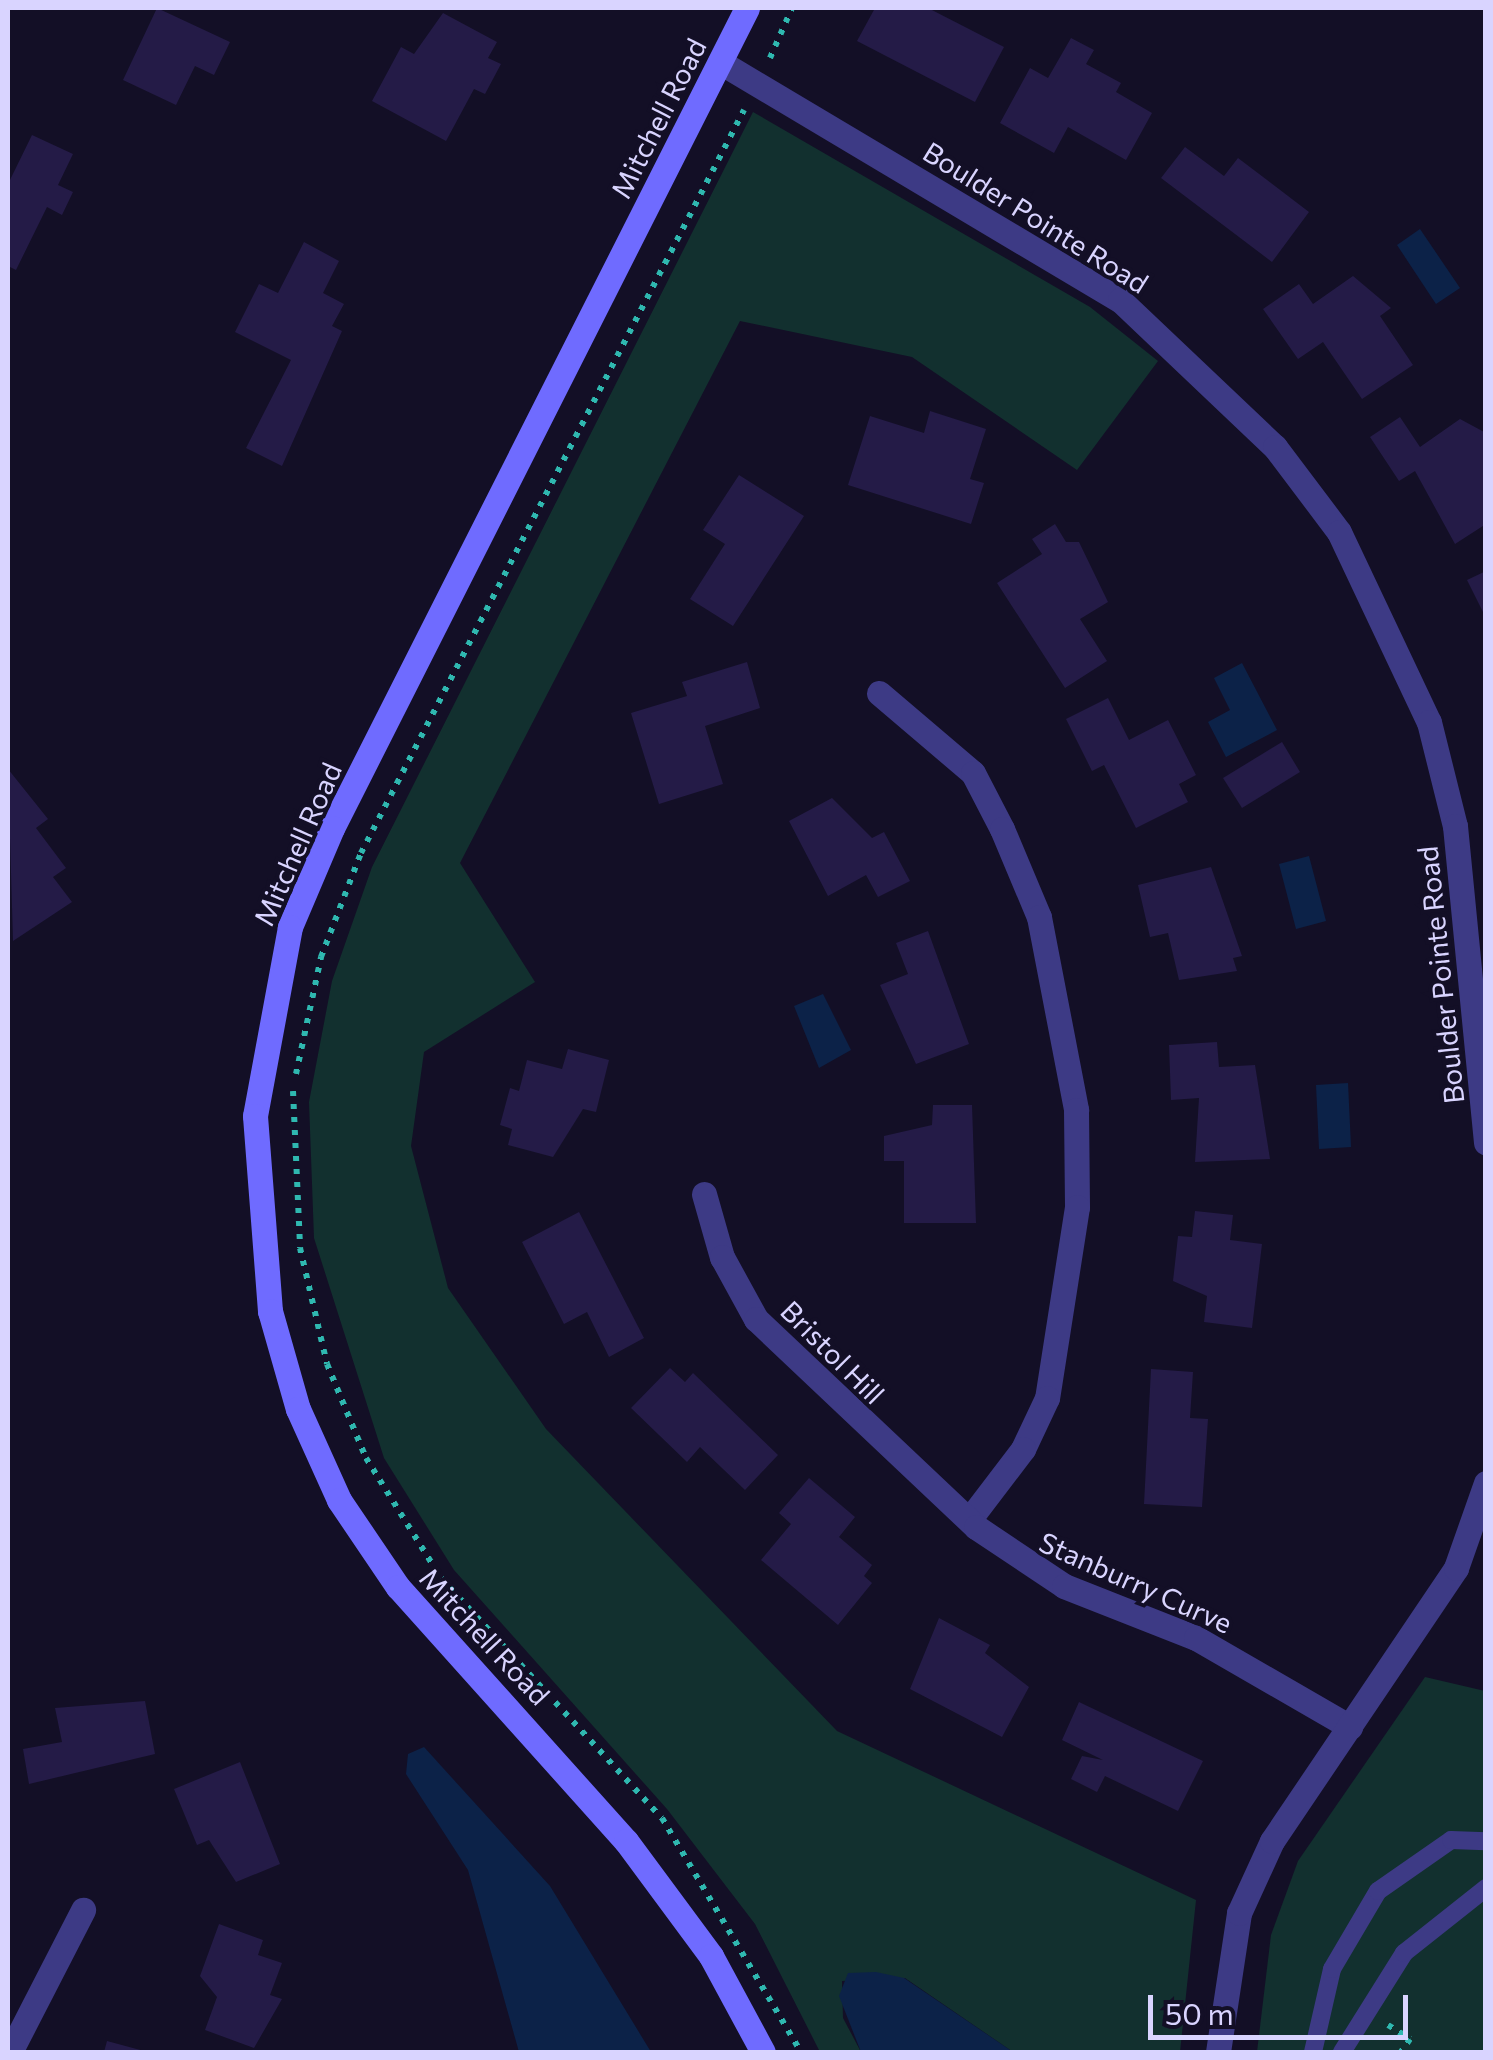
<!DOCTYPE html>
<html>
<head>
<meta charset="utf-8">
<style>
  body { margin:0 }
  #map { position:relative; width:1493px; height:2060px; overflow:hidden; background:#130f26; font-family:Commissioner,sans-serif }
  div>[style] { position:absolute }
  .green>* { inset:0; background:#12302f }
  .water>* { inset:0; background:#0c2248 }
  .building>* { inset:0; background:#241b47 }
  .path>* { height:6px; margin-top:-3px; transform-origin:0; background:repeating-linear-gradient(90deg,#2fb8b0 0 5px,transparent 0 13px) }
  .lane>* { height:18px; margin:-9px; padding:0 9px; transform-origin:9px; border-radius:9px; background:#3d3a85 }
  .street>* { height:25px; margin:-12.5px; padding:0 12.5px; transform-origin:12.5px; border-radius:12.5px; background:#3d3a85 }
  .secondary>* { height:25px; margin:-12.5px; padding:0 12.5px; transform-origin:12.5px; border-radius:12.5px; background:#6f6bff }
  span { translate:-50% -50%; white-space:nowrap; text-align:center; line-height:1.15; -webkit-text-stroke:8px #130f26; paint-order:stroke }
  .street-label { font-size:28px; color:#d9d4ff }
  .frame { position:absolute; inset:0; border:10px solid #d9d4ff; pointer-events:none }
  .scale { position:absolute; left:1148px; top:1995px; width:260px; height:45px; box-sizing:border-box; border:5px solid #d9d4ff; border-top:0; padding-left:12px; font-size:30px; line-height:35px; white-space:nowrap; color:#d9d4ff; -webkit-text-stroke:8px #130f26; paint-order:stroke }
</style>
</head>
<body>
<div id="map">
  <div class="green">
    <div style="clip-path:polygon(753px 112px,1090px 307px,1158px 361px,1077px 470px,912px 357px,740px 321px,460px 863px,535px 982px,424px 1052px,411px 1146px,448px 1288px,546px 1429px,837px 1731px,1196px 1900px,1180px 2052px,1013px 2052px,905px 1978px,842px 1981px,843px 2018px,861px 2052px,820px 2052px,755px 1924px,667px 1809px,454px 1570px,384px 1458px,314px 1238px,309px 1102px,332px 981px,372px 867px)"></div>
    <div style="clip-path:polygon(1425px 1677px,1485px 1691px,1485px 2052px,1257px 2052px,1271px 1935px,1298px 1861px)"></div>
  </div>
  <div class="water">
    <div style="clip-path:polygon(1420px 229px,1460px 288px,1436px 304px,1397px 245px)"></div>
    <div style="clip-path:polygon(1242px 663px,1277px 730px,1226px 757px,1208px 722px,1230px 710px,1214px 678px)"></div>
    <div style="clip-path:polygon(1309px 856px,1326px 921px,1296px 929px,1279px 864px)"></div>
    <div style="clip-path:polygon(823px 994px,851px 1050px,819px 1068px,794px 1006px)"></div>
    <div style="clip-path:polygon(1348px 1083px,1351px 1147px,1319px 1149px,1316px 1085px)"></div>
    <div style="clip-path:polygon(424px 1747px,550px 1886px,651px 2052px,519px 2052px,468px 1870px,406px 1774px,408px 1754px)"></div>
    <div style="clip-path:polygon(876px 1972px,904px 1978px,1013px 2052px,861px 2052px,839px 1996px,848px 1973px)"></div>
  </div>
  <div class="building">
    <div style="clip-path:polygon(157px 8px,230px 42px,214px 75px,195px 66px,176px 105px,123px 80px)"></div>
    <div style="clip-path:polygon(875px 8px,928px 8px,1004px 47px,975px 102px,857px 41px)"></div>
    <div style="clip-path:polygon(443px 13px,497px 42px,488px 58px,501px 64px,485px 94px,474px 89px,446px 141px,372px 101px,401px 47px,414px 54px)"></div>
    <div style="clip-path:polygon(1071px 38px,1094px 50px,1086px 64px,1121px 83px,1116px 92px,1152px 113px,1126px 160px,1068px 127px,1054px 153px,1000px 123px,1030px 68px,1048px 78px)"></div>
    <div style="clip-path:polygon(32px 135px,73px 154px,58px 185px,73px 192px,62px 215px,47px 207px,16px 270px,8px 266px,8px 184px)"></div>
    <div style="clip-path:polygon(1185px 147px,1224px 176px,1238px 158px,1309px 212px,1272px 262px,1161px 178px)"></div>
    <div style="clip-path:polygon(304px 242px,339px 261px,323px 293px,344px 304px,332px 326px,342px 331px,282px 466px,246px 448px,291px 360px,235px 332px,259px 284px,278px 293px)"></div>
    <div style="clip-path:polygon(1353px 276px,1391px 308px,1380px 316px,1413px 365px,1362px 399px,1323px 342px,1298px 359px,1263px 309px,1299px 284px,1313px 304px)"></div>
    <div style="clip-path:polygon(930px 411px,986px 429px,970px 479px,984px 483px,971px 524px,848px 485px,870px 416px,924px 433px)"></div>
    <div style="clip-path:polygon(1400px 417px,1420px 447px,1460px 419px,1486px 433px,1486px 524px,1455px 544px,1415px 471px,1399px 481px,1370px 437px)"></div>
    <div style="clip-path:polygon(739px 475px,804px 516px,733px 626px,690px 599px,725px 544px,703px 530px)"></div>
    <div style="clip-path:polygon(1055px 524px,1066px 542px,1079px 542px,1108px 602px,1080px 619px,1107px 661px,1065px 688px,997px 583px,1042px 554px,1032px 539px)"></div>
    <div style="clip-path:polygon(1486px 571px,1486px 618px,1467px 580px)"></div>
    <div style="clip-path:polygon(747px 662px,760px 708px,705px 726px,723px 784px,659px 804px,631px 713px,687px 696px,682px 682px)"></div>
    <div style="clip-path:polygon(1108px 698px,1129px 740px,1168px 720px,1196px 775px,1179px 784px,1188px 802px,1136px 828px,1104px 765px,1092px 771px,1066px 719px)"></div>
    <div style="clip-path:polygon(1282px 742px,1300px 772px,1242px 808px,1223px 778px)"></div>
    <div style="clip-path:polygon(8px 769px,48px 819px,36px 828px,66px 868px,53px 877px,72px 902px,13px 941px)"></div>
    <div style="clip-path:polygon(832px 798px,872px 838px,884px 832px,910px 881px,878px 897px,866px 875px,828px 896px,789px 821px)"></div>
    <div style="clip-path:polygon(1211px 867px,1242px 956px,1233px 958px,1237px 971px,1179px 980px,1168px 933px,1150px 937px,1138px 885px)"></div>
    <div style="clip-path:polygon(928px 931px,969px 1044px,916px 1064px,880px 985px,908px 974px,896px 943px)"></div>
    <div style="clip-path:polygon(1217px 1042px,1219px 1067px,1255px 1065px,1270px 1159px,1195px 1162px,1199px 1098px,1171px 1100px,1169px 1045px)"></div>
    <div style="clip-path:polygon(568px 1049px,609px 1060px,596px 1112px,583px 1109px,553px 1157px,508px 1145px,512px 1129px,500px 1125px,510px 1088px,519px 1091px,527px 1060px,562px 1069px)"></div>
    <div style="clip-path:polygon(933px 1105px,972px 1105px,976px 1223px,904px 1223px,904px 1161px,884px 1161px,884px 1136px,932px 1125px)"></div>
    <div style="clip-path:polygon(1195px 1211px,1233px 1215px,1230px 1240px,1262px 1244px,1252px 1328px,1204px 1322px,1207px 1296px,1173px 1281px,1178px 1236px,1192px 1237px)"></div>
    <div style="clip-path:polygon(579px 1212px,644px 1338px,609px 1357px,587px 1312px,564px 1324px,522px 1242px)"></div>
    <div style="clip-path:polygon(670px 1368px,685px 1382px,693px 1373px,778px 1455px,745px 1490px,700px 1447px,687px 1462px,631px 1408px)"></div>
    <div style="clip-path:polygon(1151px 1369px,1193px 1372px,1190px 1418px,1208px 1419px,1202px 1507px,1144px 1504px)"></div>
    <div style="clip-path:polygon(809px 1478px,855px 1517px,839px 1537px,872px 1565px,864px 1576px,872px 1583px,838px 1625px,761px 1560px,791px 1524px,779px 1513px)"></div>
    <div style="clip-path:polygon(939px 1618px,990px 1645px,985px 1653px,1029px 1687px,1002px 1737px,910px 1689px)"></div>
    <div style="clip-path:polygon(145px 1701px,155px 1754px,29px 1784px,23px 1749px,62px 1742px,55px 1708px)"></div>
    <div style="clip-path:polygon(1079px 1702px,1203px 1761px,1178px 1811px,1105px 1776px,1097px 1792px,1071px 1779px,1082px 1756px,1103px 1760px,1062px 1740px)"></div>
    <div style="clip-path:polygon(240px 1762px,280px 1864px,236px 1882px,209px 1840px,197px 1845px,174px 1789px)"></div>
    <div style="clip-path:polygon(219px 1924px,263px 1940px,258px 1955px,282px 1963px,270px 1995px,282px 1999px,254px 2048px,205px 2030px,217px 1997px,200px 1976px)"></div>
    <div style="clip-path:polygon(107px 2041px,144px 2051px,144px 2052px,104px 2052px)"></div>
  </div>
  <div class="path">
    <div style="left:770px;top:58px;width:55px;rotate:-66.3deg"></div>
    <div style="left:296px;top:1074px;width:120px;rotate:-77.9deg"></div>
    <div style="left:321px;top:957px;width:111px;rotate:-69deg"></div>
    <div style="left:361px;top:853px;width:836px;rotate:-62.73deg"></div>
    <div style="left:293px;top:1091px;width:157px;rotate:87.4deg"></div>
    <div style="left:300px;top:1248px;width:119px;rotate:76.9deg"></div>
    <div style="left:327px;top:1364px;width:102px;rotate:67.5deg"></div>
    <div style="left:366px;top:1458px;width:142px;rotate:58deg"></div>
    <div style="left:441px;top:1578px;width:326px;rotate:47.4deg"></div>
    <div style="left:662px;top:1818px;width:272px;rotate:59.3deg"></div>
    <div style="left:1388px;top:2025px;width:26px;rotate:32deg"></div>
    <div style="left:1410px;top:2039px;width:16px;rotate:125deg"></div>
  </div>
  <div class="lane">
    <div style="left:1313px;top:2052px;width:85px;rotate:-77.1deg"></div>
    <div style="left:1332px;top:1969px;width:91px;rotate:-59.5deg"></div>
    <div style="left:1378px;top:1891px;width:89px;rotate:-34.9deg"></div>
    <div style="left:1451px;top:1840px;width:35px;rotate:2deg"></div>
    <div style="left:1342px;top:2052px;width:117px;rotate:-57.9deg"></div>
    <div style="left:1404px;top:1953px;width:105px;rotate:-38.4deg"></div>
  </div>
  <div class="street">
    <div style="left:720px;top:62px;width:465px;rotate:30.8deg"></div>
    <div style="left:1120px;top:300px;width:214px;rotate:43.5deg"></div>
    <div style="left:1275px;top:447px;width:106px;rotate:53deg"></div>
    <div style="left:1339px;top:532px;width:210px;rotate:64.7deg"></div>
    <div style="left:1429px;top:722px;width:107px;rotate:76deg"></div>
    <div style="left:1455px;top:826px;width:318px;rotate:84.4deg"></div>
    <div style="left:879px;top:693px;width:123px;rotate:40.4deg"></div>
    <div style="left:973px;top:773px;width:63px;rotate:62.6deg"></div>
    <div style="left:1002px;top:829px;width:95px;rotate:67.2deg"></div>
    <div style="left:1039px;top:917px;width:197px;rotate:79.1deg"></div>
    <div style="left:1076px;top:1110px;width:97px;rotate:89.4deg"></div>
    <div style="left:1077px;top:1207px;width:193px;rotate:98.9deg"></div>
    <div style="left:1047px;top:1398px;width:56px;rotate:115.2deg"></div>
    <div style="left:1023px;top:1449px;width:89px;rotate:127.3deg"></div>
    <div style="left:704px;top:1194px;width:66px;rotate:74.1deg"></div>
    <div style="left:722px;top:1257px;width:71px;rotate:61.3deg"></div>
    <div style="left:756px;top:1319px;width:303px;rotate:43.4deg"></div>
    <div style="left:976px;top:1527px;width:106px;rotate:33.8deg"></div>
    <div style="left:1064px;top:1586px;width:142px;rotate:21.5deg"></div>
    <div style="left:1196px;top:1638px;width:178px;rotate:30deg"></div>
    <div style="left:10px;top:2052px;width:160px;rotate:-62.8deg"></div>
    <div style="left:1218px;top:2052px;width:141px;rotate:-81.4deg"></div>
    <div style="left:1239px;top:1913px;width:79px;rotate:-65.4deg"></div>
    <div style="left:1272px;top:1841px;width:329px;rotate:-56deg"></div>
    <div style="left:1456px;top:1568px;width:90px;rotate:-70.6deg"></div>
  </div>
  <div class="secondary">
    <div style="left:747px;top:8px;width:919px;rotate:116.84deg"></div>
    <div style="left:332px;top:828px;width:108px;rotate:113deg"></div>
    <div style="left:290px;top:927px;width:192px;rotate:100.5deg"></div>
    <div style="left:255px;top:1116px;width:196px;rotate:85.6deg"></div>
    <div style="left:270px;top:1311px;width:102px;rotate:74.1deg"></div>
    <div style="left:298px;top:1409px;width:100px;rotate:65.7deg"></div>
    <div style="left:339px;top:1500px;width:105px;rotate:55.9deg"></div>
    <div style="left:398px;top:1587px;width:341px;rotate:48.1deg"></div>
    <div style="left:626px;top:1841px;width:143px;rotate:53.5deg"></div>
    <div style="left:711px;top:1956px;width:109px;rotate:61.6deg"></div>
  </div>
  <div class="street-label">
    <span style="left:658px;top:118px;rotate:-63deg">Mitchell Road</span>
    <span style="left:1036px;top:217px;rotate:32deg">Boulder Pointe Road</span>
    <span style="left:297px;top:844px;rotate:-66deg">Mitchell Road</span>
    <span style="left:1440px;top:975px;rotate:-96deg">Boulder Pointe Road</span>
    <span style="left:833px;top:1352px;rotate:45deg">Bristol Hill</span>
    <span style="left:1136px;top:1582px;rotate:24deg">Stanburry Curve</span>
    <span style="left:485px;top:1636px;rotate:47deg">Mitchell Road</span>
  </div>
  <div class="frame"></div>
  <div class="scale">50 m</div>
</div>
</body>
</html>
